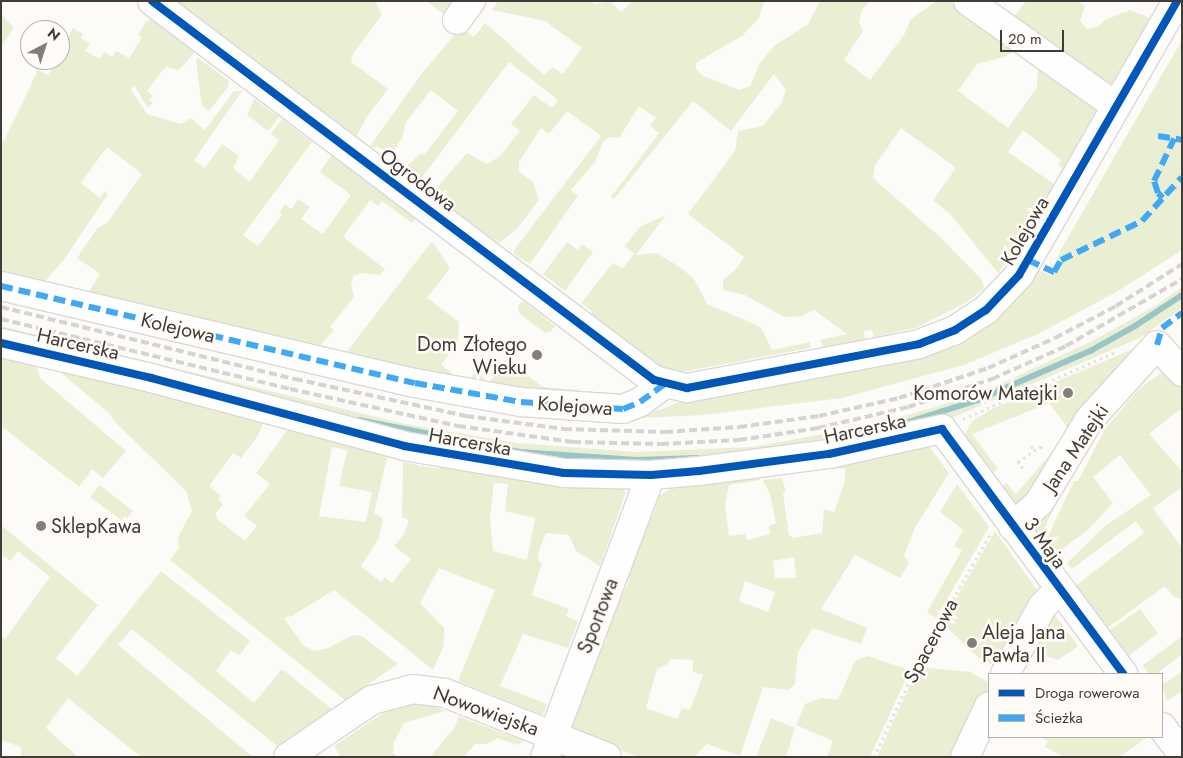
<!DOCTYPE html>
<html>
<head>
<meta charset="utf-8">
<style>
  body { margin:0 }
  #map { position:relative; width:1183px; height:758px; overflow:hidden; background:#fdfbf8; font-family:Jost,sans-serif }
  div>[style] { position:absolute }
  .green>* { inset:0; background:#eaefd3 }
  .stream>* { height:6px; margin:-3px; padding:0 3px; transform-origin:3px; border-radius:3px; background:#98c6c7 }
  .path>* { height:3px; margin-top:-1.5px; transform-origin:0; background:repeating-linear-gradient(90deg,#e2e2e0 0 2.5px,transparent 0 6.5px) }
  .roads { filter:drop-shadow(1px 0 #dcd8d5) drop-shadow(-1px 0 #dcd8d5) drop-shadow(0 1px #dcd8d5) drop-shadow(0 -1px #dcd8d5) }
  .minor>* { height:28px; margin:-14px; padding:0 14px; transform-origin:14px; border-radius:14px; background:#fffefe }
  .rail>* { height:4px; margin-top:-2px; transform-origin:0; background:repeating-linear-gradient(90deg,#d5d4d3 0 8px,transparent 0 12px) }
  .quiet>* { height:6px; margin-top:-3px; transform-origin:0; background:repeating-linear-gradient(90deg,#3fa9f5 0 12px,transparent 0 18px) }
  .cycleway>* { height:8px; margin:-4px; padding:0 4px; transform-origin:4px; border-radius:4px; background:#0057b8 }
  .dots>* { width:14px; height:14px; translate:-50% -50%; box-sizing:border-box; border:2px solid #fffbf6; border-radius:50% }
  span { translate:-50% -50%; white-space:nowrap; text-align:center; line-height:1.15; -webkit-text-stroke:5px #fffbf6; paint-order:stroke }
  .street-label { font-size:20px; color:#403c37 }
  .poi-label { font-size:20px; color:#403c37 }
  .right { translate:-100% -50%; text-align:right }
  .left { translate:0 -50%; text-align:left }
  .frame { position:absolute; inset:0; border:2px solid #403c37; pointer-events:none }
  .legend { position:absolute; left:988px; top:673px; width:175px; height:65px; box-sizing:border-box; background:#fffbf6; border:1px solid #b3afaa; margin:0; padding:6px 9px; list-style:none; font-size:15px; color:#403c37 }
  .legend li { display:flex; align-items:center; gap:10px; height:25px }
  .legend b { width:25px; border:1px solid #b3afaa }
  .north { position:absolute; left:20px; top:20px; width:50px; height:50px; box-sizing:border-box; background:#fffbf6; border:1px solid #b3afaa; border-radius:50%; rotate:40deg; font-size:14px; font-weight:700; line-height:20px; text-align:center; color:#403c37 }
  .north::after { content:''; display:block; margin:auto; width:18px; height:22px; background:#827f7b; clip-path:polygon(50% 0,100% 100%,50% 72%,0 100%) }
  .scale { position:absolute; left:1000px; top:30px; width:64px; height:22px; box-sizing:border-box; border:2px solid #403c37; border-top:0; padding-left:6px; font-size:15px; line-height:18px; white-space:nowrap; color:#403c37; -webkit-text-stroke:4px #fffbf6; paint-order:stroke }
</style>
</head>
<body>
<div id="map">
  <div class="green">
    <div style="clip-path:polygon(167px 1px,375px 1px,382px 15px,353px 54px,351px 62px,388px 89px,366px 118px,354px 142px)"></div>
    <div style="clip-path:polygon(426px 1px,463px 1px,449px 18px)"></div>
    <div style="clip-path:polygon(498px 1px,592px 1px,595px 4px,610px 1px,621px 12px,633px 1px,765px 1px,758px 19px,743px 35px,696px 63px,696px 69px,703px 76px,739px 90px,750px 86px,760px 63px,774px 46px,808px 24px,820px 1px,870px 1px,862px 10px,859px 22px,863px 31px,844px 60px,870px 80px,904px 35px,911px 19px,937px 1px,950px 1px,1016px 50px,1004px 57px,977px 64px,958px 91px,1008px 128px,1037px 87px,1038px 66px,1098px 107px,1063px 168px,1058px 165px,1061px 160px,1023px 130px,1008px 152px,1054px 184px,1016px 249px,998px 273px,951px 215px,933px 200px,956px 168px,901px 128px,875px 165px,873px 178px,941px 238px,982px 280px,984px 289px,965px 303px,916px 328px,874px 337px,872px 330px,864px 331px,865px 339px,823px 349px,820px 340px,847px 334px,814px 310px,802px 316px,784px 317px,745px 295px,723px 290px,723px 280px,737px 268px,744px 257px,688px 214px,735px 151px,738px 131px,763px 126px,782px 102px,786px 90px,774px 74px,731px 131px,693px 101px,614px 199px,611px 197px,659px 133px,650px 126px,656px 118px,639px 106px,619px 138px,609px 137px,603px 142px,595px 162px,571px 190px,578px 196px,530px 264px,514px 254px,514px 250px,601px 136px,567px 111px,549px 134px,541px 128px,519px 162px,519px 172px,533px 182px,539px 200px,516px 230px,499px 243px,495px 239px,488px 243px,435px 203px,440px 184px,467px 153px,487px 164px,500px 156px,520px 131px,511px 124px,534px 95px,552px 108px,558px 100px,509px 62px,420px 180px,404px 169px,421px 153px,424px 155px,458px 111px,431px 90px,406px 122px,402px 138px,391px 155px,377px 146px,375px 149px,370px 146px,423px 72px,461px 27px,474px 37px,485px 23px,544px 75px,553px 67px,563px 74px,582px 48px,545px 21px,492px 10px)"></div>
    <div style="clip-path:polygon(1026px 1px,1078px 1px,1085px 6px,1080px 21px,1087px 29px,1097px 27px,1105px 20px,1130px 10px,1150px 18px,1108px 90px,1009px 23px)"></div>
    <div style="clip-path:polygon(1px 14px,14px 28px,1px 47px)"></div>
    <div style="clip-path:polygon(156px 15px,200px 47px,178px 71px,166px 66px,147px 91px,153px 96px,149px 100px,153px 103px,148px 108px,134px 85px,131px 90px,147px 114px,181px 124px,191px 118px,205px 130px,234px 91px,242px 91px,194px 160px,205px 168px,222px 144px,239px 156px,233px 168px,250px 182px,279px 140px,271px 134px,282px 119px,312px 142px,243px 235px,258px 246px,282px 215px,279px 213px,285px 204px,291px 209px,298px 199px,310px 207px,301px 219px,323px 234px,351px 195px,320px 172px,336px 149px,399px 197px,394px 203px,416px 219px,412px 223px,382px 201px,378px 206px,370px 200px,343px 237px,385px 269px,380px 275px,362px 273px,354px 276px,351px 283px,354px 297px,330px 327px,334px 330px,317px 349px,83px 301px,100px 274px,77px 258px,97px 229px,108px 222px,142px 174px,107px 147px,81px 183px,100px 198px,105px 191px,108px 194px,63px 261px,42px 284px,1px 280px,1px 141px,4px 141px,38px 70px,48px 75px,56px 60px,60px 60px,60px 53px,73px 28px,83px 34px,81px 38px,90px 44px,85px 51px,100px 59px,104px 52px,112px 57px,116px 51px,129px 58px,142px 38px,138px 35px,145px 23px)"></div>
    <div style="clip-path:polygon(1182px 40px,1182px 250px,1176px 254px,1118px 291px,1040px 333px,964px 365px,842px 398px,704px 415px,619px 419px,662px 409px,692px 397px,875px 363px,1035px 268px,1051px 276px,1060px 251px)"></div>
    <div style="clip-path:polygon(198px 58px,229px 81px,228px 87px,209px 111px,202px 106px,196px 61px)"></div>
    <div style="clip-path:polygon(254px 99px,279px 117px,268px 131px,247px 115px)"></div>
    <div style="clip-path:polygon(666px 215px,636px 255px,656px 253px,680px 267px,694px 279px,707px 304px,761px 327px,772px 350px,810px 342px,810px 348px,666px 375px,588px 319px,592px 312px,581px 303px,613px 263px,622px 269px,634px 254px,625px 246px,640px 227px)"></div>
    <div style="clip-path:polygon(432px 241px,450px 268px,427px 298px,459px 322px,458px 342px,441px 365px,452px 373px,448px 382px,466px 384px,475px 372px,490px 382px,506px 360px,543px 387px,578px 390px,574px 398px,618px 401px,553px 400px,448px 386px,346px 357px,345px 354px)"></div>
    <div style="clip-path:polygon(567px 242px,578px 250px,582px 244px,593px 252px,565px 291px,543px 274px)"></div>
    <div style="clip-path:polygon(1182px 287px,1182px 308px,1140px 338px,947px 420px,699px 465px,515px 460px,1px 336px,1px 326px,406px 424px,517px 443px,636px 452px,752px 447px,867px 426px,932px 408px,996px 386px,1096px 339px,1155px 306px)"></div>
    <div style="clip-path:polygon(523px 301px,555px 326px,551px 331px,545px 333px,519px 313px,518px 306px)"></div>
    <div style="clip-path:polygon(1147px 343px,1034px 499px,1016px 507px,1002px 487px,1006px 482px,1016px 494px,1070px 431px,1049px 403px,972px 434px,998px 469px,991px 473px,963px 438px,972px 421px,992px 409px)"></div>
    <div style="clip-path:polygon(1px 352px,35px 364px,41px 379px,126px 451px,103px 478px,92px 469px,79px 487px,1px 426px)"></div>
    <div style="clip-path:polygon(evenodd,55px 368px,266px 417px,257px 437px,241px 458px,233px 453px,209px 486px,221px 496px,218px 500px,223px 504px,216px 513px,217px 519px,245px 541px,257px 526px,244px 516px,270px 484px,256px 473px,289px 428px,389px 449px,374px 513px,383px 518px,379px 538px,361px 566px,381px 582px,385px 577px,392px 583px,411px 559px,394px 546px,404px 534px,409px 520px,402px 517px,403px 462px,438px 469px,445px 461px,618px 488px,626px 492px,600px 566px,576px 551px,569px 535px,546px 533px,539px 550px,538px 560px,542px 563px,532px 595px,569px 609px,566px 616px,578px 621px,568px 648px,523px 634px,500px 686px,547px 704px,543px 715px,458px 681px,495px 590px,439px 568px,420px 603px,444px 628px,444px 645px,433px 670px,334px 590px,292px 616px,284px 618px,303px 645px,314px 651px,328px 648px,353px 635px,362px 636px,398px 664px,345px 700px,170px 560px,179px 548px,178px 537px,192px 511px,186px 491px,115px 422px,109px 413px,55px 368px,332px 447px,347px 450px,339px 486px,372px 492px,366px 522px,319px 516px,332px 447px,55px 368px,494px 483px,508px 484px,505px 511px,535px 518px,527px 560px,493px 551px,490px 518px,494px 483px)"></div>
    <div style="clip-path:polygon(1168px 368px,1182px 384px,1182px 408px,1149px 434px,1182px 471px,1182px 487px,1153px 508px,1182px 548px,1182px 600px,1173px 596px,1165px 586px,1102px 632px,1074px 587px,1144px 533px,1136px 521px,1072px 569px,1067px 563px,1105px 526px,1151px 495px,1120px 455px,1093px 477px,1113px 503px,1089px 529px,1056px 554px,1058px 558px,1055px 562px,1041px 551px,1074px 481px,1078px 481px,1105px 429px,1139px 389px)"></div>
    <div style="clip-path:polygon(1093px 425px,1039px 540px,1032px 527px)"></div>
    <div style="clip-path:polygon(evenodd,928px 445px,949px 473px,916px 526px,904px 555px,909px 563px,900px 578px,855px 555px,821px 609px,867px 628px,861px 644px,813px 628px,798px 652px,795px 684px,788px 690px,763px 687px,740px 756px,707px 744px,694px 757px,639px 757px,572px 734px,567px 719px,596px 639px,605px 643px,607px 639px,598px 634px,618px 591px,624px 592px,628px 584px,629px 580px,623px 578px,648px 514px,653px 516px,659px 496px,673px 487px,672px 481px,759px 471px,760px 480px,729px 485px,725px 505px,729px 536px,745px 534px,747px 540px,770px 534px,769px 526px,776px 523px,770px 494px,763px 480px,782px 478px,786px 492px,783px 493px,789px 535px,793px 538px,822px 533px,824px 509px,834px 512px,845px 481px,845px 468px,836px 469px,835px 460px,928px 445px,794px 557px,796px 578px,775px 578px,773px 561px,794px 557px,928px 445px,745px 581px,775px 592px,768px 612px,739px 601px,745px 581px,928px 445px,671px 659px,693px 660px,693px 672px,703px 675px,690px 710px,682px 708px,677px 719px,646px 708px,657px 669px,668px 664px,671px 659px)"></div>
    <div style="clip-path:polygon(957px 484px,989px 527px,936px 618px,927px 612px,962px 550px,954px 546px,963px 530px,940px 512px)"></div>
    <div style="clip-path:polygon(100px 485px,133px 511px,124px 522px,90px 497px)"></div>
    <div style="clip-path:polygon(1px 525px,98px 605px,56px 658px,77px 676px,161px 571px,250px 641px,240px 655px,231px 650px,216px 671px,254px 703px,282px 669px,332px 709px,277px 746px,132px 629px,118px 645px,253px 757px,141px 757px,68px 698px,46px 728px,78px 757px,21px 757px,21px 747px,1px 740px,1px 637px,5px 639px,50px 577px,18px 551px,10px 561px,1px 554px)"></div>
    <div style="clip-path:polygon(995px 531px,1040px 594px,996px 667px,978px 657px,942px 623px)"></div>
    <div style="clip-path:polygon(1140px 609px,1158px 633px,1126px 658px,1104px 634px)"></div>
    <div style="clip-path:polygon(1051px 610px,1078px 646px,1058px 660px,1035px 652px,1022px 674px,1015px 674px)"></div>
    <div style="clip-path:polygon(1182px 636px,1182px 654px,1157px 674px,1149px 674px,1143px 665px)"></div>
    <div style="clip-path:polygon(867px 656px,910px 670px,870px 757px,827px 757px,833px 741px,796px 725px,805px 704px,821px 698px,838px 700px,855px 661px)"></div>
    <div style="clip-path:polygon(920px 663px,929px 668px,970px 672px,988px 682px,989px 687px,955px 757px,877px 757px)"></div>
    <div style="clip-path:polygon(1182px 672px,1182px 691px,1167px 701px,1162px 685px)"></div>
    <div style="clip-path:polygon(421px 702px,446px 711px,404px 723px,394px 742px,393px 753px,398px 757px,341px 757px,334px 746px,398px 703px)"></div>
    <div style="clip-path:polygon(459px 716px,463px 718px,524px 741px,517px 745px,498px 738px,486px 744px,475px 744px,464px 757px,430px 757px,455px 727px)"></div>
    <div style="clip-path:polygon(771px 718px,795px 728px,786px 757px,756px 757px)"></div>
    <div style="clip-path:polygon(1038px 737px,1145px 737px,1146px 738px,1119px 757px,1064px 757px,1045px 747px,1048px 741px)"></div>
  </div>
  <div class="stream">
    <div style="left:359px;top:420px;width:164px;rotate:11.2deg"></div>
    <div style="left:520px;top:452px;width:117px;rotate:3.9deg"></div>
    <div style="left:637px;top:460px;width:61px;rotate:-1.9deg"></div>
    <div style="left:902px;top:424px;width:80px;rotate:-17.5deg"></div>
    <div style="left:978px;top:400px;width:124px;rotate:-23.7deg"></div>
    <div style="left:1092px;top:350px;width:49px;rotate:-29.2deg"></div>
    <div style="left:1135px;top:326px;width:56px;rotate:-33.4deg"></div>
  </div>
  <div class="path">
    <div style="left:963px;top:419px;width:169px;rotate:-23.7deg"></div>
    <div style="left:1031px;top:446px;width:5px;rotate:53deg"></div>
    <div style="left:1023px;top:468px;width:8px;rotate:-130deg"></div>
    <div style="left:1018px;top:462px;width:27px;rotate:-36deg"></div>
    <div style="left:1040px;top:446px;width:5px;rotate:53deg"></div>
    <div style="left:874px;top:757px;width:111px;rotate:-65deg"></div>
    <div style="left:921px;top:656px;width:140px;rotate:-60.5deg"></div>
  </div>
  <div class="roads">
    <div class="minor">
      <div style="left:152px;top:1px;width:629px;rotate:37.05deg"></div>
      <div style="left:654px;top:380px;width:34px;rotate:14deg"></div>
      <div style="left:687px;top:388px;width:236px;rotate:-10.7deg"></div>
      <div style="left:919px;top:344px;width:39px;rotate:-21deg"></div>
      <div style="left:955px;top:330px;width:37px;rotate:-33deg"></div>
      <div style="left:986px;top:310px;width:48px;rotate:-46.7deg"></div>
      <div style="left:1019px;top:275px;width:316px;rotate:-60deg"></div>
      <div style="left:968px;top:1px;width:181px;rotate:35.4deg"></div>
      <div style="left:457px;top:20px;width:24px;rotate:-54deg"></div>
      <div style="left:1px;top:286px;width:425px;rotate:13.2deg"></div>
      <div style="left:415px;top:383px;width:108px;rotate:10.2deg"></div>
      <div style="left:521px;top:402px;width:102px;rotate:3.9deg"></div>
      <div style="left:623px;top:409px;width:18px;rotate:-22deg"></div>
      <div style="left:640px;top:402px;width:31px;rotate:-36deg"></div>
      <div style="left:1px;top:343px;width:154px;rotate:13.1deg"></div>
      <div style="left:151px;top:378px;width:262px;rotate:15deg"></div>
      <div style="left:404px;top:446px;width:162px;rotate:9.6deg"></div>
      <div style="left:564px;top:473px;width:87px;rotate:1.3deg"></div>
      <div style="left:651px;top:475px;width:48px;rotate:-4.8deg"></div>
      <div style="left:699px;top:471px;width:131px;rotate:-7.5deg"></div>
      <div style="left:829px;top:454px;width:116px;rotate:-12.5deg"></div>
      <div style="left:942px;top:429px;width:305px;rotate:53.5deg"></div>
      <div style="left:1013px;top:527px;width:35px;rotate:-43deg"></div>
      <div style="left:1039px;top:503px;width:97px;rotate:-58.9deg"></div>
      <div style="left:1089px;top:420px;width:101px;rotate:-47.8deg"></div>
      <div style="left:1157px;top:345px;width:37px;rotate:47deg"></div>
      <div style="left:1005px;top:674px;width:77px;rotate:-61.1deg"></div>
      <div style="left:1042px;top:607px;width:25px;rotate:-47deg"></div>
      <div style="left:1162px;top:727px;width:34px;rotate:53deg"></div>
      <div style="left:288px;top:757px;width:102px;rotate:-34.2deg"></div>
      <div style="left:372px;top:700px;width:42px;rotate:-15deg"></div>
      <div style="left:413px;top:689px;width:32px;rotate:7deg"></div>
      <div style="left:445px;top:693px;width:174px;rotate:21.6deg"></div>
      <div style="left:545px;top:757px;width:301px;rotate:-69.4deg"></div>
      <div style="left:965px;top:757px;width:56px;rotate:-64.8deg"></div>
    </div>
  </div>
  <div class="rail">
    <div style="left:1px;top:307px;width:303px;rotate:13.8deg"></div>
    <div style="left:295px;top:379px;width:175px;rotate:12.2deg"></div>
    <div style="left:466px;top:416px;width:99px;rotate:7.6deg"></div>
    <div style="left:564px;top:429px;width:101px;rotate:1.7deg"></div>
    <div style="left:665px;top:432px;width:74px;rotate:-3.9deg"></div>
    <div style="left:739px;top:427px;width:81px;rotate:-7.8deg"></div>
    <div style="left:819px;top:416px;width:82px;rotate:-12.7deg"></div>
    <div style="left:899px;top:398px;width:94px;rotate:-18.6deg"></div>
    <div style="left:988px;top:368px;width:73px;rotate:-24.1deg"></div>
    <div style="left:1055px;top:338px;width:69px;rotate:-27.7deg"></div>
    <div style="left:1116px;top:306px;width:78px;rotate:-32.5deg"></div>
    <div style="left:1px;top:319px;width:297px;rotate:13.6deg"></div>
    <div style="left:290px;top:389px;width:172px;rotate:12.4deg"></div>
    <div style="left:458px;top:426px;width:116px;rotate:7.9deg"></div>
    <div style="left:573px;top:442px;width:88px;rotate:1.3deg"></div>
    <div style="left:661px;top:444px;width:78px;rotate:-2.9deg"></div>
    <div style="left:739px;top:440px;width:80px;rotate:-8.6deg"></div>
    <div style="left:818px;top:428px;width:92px;rotate:-13.1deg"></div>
    <div style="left:908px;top:407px;width:89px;rotate:-18.4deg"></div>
    <div style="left:992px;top:379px;width:81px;rotate:-24deg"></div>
    <div style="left:1066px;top:346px;width:134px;rotate:-30deg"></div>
  </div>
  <div class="quiet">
    <div style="left:1158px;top:136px;width:24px;rotate:9deg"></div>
    <div style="left:1163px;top:198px;width:7px;rotate:-135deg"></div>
    <div style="left:1158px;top:193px;width:13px;rotate:-108deg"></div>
    <div style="left:1154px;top:181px;width:47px;rotate:-64.5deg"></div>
    <div style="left:1028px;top:260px;width:29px;rotate:25deg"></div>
    <div style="left:1054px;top:272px;width:14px;rotate:-60deg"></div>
    <div style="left:1061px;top:260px;width:90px;rotate:-25.7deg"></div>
    <div style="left:1142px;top:221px;width:59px;rotate:-47.7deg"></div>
    <div style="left:1px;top:286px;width:425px;rotate:13.2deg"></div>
    <div style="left:415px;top:383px;width:108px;rotate:10.2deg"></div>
    <div style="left:521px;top:402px;width:102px;rotate:3.9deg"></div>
    <div style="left:623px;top:409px;width:18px;rotate:-22deg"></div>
    <div style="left:640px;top:402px;width:31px;rotate:-36deg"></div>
    <div style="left:1157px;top:345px;width:18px;rotate:-74deg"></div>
    <div style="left:1162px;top:328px;width:25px;rotate:-37deg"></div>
  </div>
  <div class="cycleway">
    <div style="left:152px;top:1px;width:629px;rotate:37.05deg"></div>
    <div style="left:654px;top:380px;width:34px;rotate:14deg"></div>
    <div style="left:687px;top:388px;width:236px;rotate:-10.7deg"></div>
    <div style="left:919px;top:344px;width:39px;rotate:-21deg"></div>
    <div style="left:955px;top:330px;width:37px;rotate:-33deg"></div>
    <div style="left:986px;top:310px;width:48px;rotate:-46.7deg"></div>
    <div style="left:1019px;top:275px;width:316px;rotate:-60deg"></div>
    <div style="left:1px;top:343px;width:154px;rotate:13.1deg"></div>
    <div style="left:151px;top:378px;width:262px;rotate:15deg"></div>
    <div style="left:404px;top:446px;width:162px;rotate:9.6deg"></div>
    <div style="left:564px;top:473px;width:87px;rotate:1.3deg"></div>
    <div style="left:651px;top:475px;width:48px;rotate:-4.8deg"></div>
    <div style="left:699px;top:471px;width:131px;rotate:-7.5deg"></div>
    <div style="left:829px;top:454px;width:116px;rotate:-12.5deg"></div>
    <div style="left:942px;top:429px;width:305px;rotate:53.5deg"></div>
  </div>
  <div class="dots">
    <div style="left:537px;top:355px;background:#827f7b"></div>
    <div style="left:1068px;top:393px;background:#827f7b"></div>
    <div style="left:41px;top:526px;background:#827f7b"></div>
    <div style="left:972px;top:643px;background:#827f7b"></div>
  </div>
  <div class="street-label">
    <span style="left:418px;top:180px;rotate:37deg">Ogrodowa</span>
    <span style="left:1025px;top:231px;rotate:-60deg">Kolejowa</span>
    <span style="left:178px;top:328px;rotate:13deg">Kolejowa</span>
    <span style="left:78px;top:344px;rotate:13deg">Harcerska</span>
    <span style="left:575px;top:406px;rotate:4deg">Kolejowa</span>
    <span style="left:865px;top:429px;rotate:-12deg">Harcerska</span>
    <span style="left:470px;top:442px;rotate:10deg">Harcerska</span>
    <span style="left:1076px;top:448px;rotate:-56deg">Jana Matejki</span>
    <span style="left:1045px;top:543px;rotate:54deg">3 Maja</span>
    <span style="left:598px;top:616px;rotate:-69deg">Sportowa</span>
    <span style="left:931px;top:641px;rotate:-62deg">Spacerowa</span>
    <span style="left:486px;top:711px;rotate:20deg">Nowowiejska</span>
  </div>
  <div class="poi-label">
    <span class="right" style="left:527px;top:356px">Dom Złotego<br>Wieku</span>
    <span class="right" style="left:1058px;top:393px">Komorów Matejki</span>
    <span class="left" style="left:51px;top:526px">SklepKawa</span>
    <span class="left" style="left:982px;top:644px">Aleja Jana<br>Pawła II</span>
  </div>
  <div class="frame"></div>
  <ul class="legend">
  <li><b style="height:6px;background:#0057b8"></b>Droga rowerowa</li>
  <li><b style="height:6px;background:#3fa9f5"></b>Ścieżka</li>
  </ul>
  <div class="north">N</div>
  <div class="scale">20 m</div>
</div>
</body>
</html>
